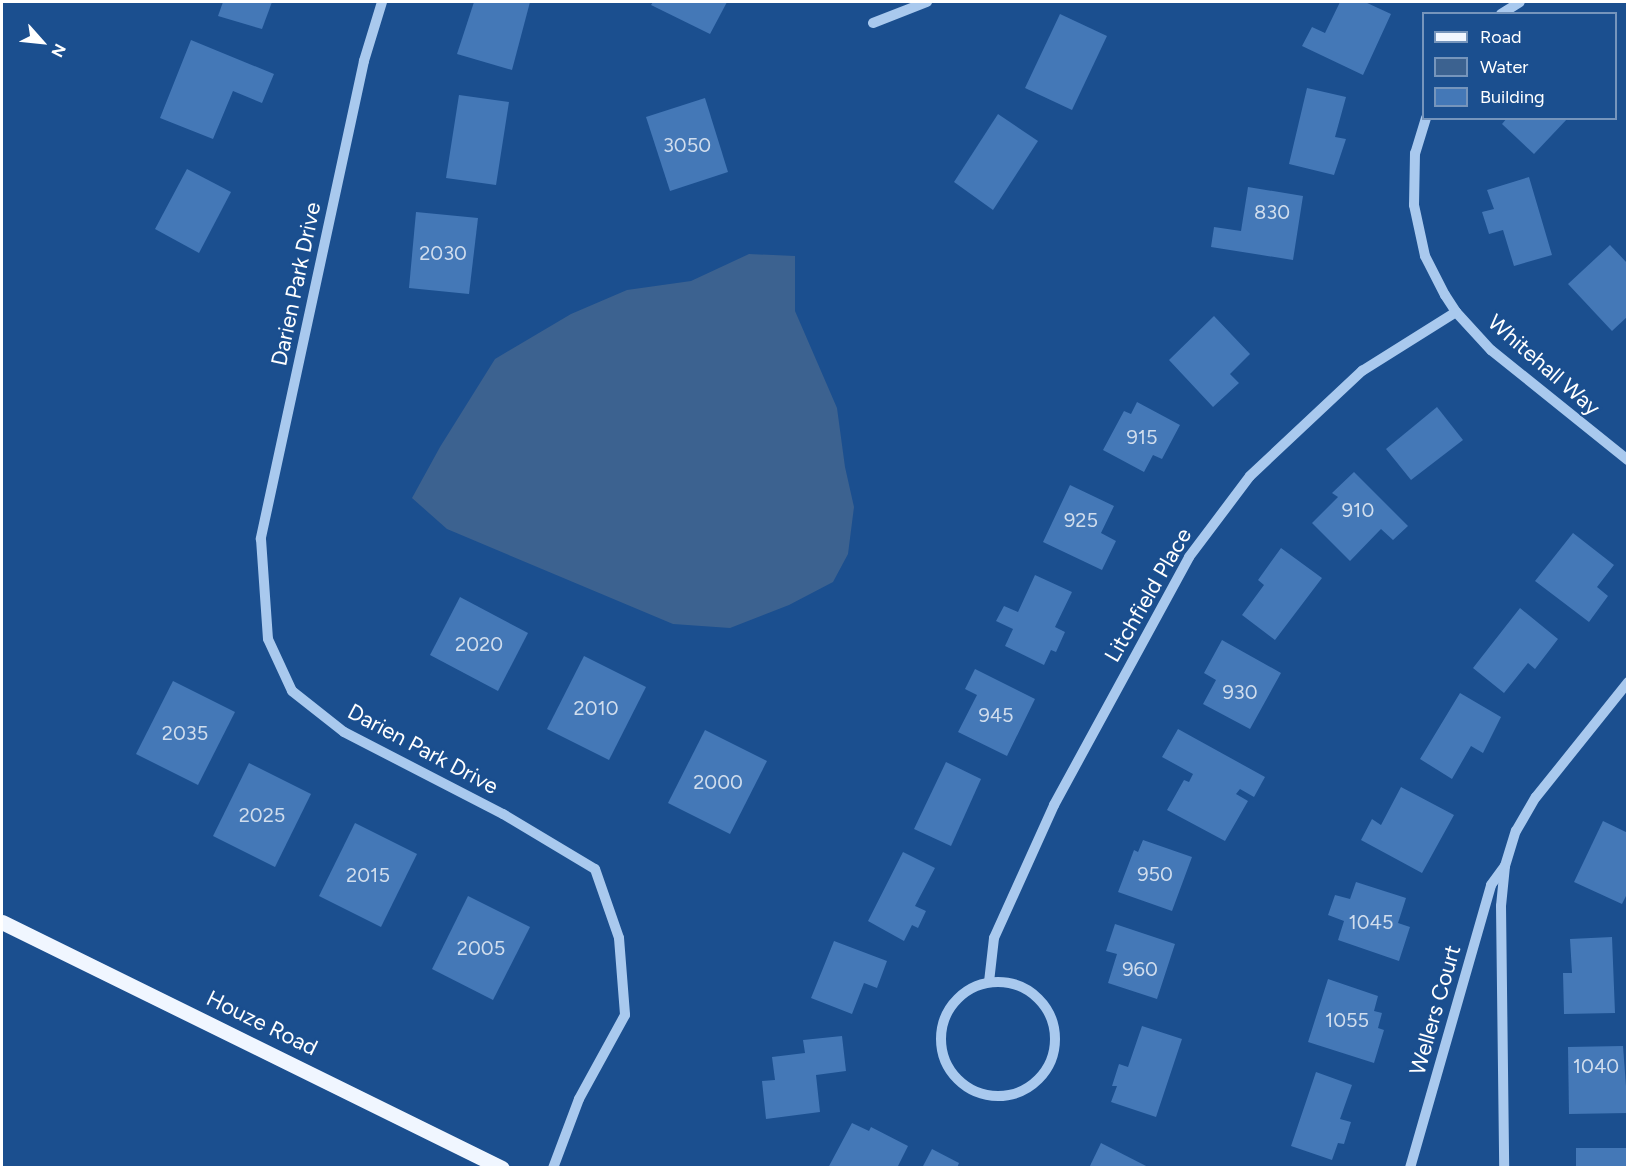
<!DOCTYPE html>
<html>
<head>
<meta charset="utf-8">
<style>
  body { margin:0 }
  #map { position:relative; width:1629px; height:1169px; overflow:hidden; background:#1b4f8f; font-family:Figtree,sans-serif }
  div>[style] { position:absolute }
  .water>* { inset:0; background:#3c6290 }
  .building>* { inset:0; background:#4478b7 }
  .minor>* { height:10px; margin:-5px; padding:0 5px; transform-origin:5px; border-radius:5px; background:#a9c9ee }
  .minor>.ring { margin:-5px; padding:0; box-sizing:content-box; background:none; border:10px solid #a9c9ee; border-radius:50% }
  .major>* { height:15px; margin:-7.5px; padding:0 7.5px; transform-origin:7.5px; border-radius:7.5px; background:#f0f6ff }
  span { translate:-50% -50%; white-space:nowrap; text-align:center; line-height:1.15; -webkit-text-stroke:4.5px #1b4f8f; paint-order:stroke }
  .number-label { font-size:20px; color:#d0dded }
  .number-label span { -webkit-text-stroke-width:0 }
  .street-label { font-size:22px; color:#fff }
  .frame { position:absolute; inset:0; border:3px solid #fff; pointer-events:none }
  .legend { position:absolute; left:1422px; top:12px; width:195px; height:108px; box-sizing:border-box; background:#1b4f8f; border:2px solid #7695bc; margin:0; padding:8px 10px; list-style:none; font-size:18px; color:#fff }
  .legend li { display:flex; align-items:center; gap:12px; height:30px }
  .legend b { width:30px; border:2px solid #7695bc }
  .north { position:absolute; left:12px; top:12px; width:60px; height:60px; -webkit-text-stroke:4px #1b4f8f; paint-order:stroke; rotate:117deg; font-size:16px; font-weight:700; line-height:24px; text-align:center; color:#fff }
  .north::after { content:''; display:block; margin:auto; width:21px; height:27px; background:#fff; clip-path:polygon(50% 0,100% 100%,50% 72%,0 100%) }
</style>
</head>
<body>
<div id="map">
  <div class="water">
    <div style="clip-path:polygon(749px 254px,795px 256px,795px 311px,837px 408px,845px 467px,854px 507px,848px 554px,833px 582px,789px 605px,730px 628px,673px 624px,447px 529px,412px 498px,440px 447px,495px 359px,571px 314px,627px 290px,691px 281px)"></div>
  </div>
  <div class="building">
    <div style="clip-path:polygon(223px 2px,272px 2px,262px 29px,218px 16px)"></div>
    <div style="clip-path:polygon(474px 2px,530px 2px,512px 70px,457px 54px)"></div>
    <div style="clip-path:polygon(653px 2px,727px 2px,710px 34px,651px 5px)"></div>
    <div style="clip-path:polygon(1340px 2px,1365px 2px,1391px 14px,1363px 75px,1302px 46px,1312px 27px,1325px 33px)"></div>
    <div style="clip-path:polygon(1060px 14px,1107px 36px,1072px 110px,1025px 88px)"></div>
    <div style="clip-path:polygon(191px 40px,274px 74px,262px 103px,233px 91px,213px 139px,160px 118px)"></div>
    <div style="clip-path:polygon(1307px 88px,1346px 97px,1335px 137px,1346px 139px,1334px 175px,1289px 164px)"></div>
    <div style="clip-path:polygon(459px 95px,509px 102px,496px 185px,446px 178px)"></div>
    <div style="clip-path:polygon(705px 98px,728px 172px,670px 191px,646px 117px)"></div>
    <div style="clip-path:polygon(998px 114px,1038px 141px,993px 210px,954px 182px)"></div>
    <div style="clip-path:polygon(1507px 118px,1568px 118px,1534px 154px,1502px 124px)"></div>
    <div style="clip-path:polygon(187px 169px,231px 192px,199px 253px,155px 229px)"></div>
    <div style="clip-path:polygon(1529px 177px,1552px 255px,1514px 266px,1503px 230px,1489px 234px,1482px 212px,1494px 209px,1487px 190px)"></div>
    <div style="clip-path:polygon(1248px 187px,1303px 196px,1293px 260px,1211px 247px,1214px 227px,1241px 231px)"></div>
    <div style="clip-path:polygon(416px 212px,478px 218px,469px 294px,409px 288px)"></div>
    <div style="clip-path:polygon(1610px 245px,1628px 264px,1628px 316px,1612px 331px,1568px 284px)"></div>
    <div style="clip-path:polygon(1214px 316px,1250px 354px,1230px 374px,1239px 383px,1213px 407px,1169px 360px)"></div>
    <div style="clip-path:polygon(1137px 402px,1180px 425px,1162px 459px,1153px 455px,1144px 472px,1103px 450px,1124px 411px,1131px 414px)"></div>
    <div style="clip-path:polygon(1437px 407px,1463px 440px,1411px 480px,1386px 449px)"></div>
    <div style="clip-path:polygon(1354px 472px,1408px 526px,1393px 540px,1381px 529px,1350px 561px,1312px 523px,1338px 497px,1332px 493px)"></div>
    <div style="clip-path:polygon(1070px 485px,1114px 506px,1101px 533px,1116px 541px,1102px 570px,1043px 542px)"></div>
    <div style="clip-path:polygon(1573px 533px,1614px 565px,1597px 587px,1608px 596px,1589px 622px,1535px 581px)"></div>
    <div style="clip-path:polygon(1281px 548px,1322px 578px,1275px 640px,1242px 615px,1264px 585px,1258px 580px)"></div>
    <div style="clip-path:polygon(1035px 575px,1072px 592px,1055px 627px,1065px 632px,1056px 652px,1051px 650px,1044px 665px,1005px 646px,1013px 629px,996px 621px,1004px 606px,1018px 612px)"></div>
    <div style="clip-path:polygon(460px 597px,528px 633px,498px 691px,430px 655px)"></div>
    <div style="clip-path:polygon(1520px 608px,1558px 639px,1535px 669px,1528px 663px,1504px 693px,1473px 668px)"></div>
    <div style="clip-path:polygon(1222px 640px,1281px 673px,1250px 729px,1203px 704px,1216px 680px,1204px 673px)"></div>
    <div style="clip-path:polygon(584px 656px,646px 687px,609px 760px,547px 729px)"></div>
    <div style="clip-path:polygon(975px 669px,1035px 699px,1007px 756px,958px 732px,977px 695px,965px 689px)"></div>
    <div style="clip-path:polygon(173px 681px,235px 712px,198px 785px,136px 754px)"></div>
    <div style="clip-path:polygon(1460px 693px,1501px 717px,1483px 753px,1471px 746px,1452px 779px,1420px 759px)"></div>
    <div style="clip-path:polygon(1178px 729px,1265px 777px,1254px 797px,1240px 789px,1236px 794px,1248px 801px,1225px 841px,1167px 810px,1184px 780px,1189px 782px,1193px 774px,1162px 757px)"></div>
    <div style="clip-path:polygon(705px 730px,767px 761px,730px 834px,668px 803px)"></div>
    <div style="clip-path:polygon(946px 762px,981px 779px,951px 846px,914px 829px)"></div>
    <div style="clip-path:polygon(249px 763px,311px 794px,275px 867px,213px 836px)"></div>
    <div style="clip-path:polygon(1401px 787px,1454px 815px,1422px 873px,1361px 840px,1372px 819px,1381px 825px)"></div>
    <div style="clip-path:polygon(1603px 821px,1628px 833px,1628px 892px,1622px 904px,1574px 882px)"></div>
    <div style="clip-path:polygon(355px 823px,417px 854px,381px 927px,319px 896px)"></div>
    <div style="clip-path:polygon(1143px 840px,1192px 857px,1172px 911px,1118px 892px,1134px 850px,1138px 852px)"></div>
    <div style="clip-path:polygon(903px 852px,935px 868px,915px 906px,926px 911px,918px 928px,912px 925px,904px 941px,868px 921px)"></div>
    <div style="clip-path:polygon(1356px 882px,1406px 898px,1398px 923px,1410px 927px,1399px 961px,1338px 940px,1344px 921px,1328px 915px,1335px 895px,1350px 899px)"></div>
    <div style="clip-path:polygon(468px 896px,530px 927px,493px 1000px,432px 969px)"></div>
    <div style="clip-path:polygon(1115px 924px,1175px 944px,1157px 999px,1108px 983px,1117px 954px,1106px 951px)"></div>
    <div style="clip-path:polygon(1612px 937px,1615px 1013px,1564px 1014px,1563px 973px,1572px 973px,1570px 939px)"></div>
    <div style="clip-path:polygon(834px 941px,887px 961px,877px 988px,864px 983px,852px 1014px,811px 998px)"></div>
    <div style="clip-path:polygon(1328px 979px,1378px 996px,1374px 1011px,1382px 1013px,1378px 1028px,1384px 1030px,1374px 1063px,1308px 1042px)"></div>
    <div style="clip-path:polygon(1142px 1026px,1182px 1039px,1156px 1117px,1111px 1102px,1117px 1086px,1112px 1086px,1119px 1064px,1128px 1067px)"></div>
    <div style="clip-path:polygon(842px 1036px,846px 1071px,816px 1075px,820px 1112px,766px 1119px,762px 1081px,775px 1080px,772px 1057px,805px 1053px,803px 1040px)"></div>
    <div style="clip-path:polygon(1623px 1046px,1628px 1113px,1569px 1114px,1568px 1047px)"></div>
    <div style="clip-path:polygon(1316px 1072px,1352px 1085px,1340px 1119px,1351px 1122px,1344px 1144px,1338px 1143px,1332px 1160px,1291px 1146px)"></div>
    <div style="clip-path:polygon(852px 1123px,869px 1131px,871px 1127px,908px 1146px,897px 1168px,828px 1168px)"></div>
    <div style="clip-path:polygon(1101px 1143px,1150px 1168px,1089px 1168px)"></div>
    <div style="clip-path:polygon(1576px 1148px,1628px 1148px,1628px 1168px,1576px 1168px)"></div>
    <div style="clip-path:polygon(932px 1149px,959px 1163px,957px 1168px,922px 1168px)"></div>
  </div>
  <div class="minor">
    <div style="left:382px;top:2px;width:62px;rotate:107deg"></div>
    <div style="left:364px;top:61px;width:489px;rotate:102.2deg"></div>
    <div style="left:261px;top:539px;width:100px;rotate:86deg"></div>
    <div style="left:268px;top:639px;width:57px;rotate:65.2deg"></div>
    <div style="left:292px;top:691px;width:66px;rotate:38.3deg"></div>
    <div style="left:344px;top:732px;width:179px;rotate:27.3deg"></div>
    <div style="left:503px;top:814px;width:107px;rotate:30.9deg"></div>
    <div style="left:595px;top:869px;width:73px;rotate:70.8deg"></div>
    <div style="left:619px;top:938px;width:77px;rotate:85.5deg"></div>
    <div style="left:625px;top:1015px;width:96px;rotate:118.7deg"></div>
    <div style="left:579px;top:1099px;width:74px;rotate:110.6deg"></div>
    <div style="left:1501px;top:14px;width:22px;rotate:-32deg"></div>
    <div style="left:873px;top:23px;width:58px;rotate:-21.3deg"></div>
    <div style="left:1426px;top:118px;width:37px;rotate:107deg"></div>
    <div style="left:1415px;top:153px;width:52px;rotate:91.1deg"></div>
    <div style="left:1414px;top:205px;width:52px;rotate:77.8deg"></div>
    <div style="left:1425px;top:256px;width:44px;rotate:62.9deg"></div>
    <div style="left:1445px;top:295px;width:20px;rotate:57deg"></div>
    <div style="left:1456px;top:312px;width:52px;rotate:47.4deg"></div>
    <div style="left:1491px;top:350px;width:176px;rotate:38.8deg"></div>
    <div style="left:1505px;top:866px;width:37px;rotate:-73deg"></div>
    <div style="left:1516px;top:831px;width:39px;rotate:-60deg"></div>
    <div style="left:1536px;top:797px;width:147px;rotate:-51.3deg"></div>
    <div class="ring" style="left:941px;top:982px;width:104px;height:104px"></div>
    <div style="left:989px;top:982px;width:44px;rotate:-83.5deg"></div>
    <div style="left:994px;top:938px;width:146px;rotate:-65.7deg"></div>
    <div style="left:1054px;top:805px;width:282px;rotate:-61.4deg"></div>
    <div style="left:1189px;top:557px;width:101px;rotate:-53deg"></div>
    <div style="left:1250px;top:476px;width:154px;rotate:-43.2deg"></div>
    <div style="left:1362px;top:371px;width:111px;rotate:-32.1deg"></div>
    <div style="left:1410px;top:1168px;width:294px;rotate:-74deg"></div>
    <div style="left:1491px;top:885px;width:24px;rotate:-54deg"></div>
    <div style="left:1505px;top:866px;width:40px;rotate:95.7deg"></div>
    <div style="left:1501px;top:906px;width:262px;rotate:89.3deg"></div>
  </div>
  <div class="major">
    <div style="left:2px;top:922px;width:557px;rotate:26.2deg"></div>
  </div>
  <div class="number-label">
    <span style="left:687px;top:145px">3050</span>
    <span style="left:1272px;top:212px">830</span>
    <span style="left:443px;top:253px">2030</span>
    <span style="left:1142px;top:437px">915</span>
    <span style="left:1358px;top:510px">910</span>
    <span style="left:1081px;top:520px">925</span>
    <span style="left:479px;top:644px">2020</span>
    <span style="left:1240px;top:692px">930</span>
    <span style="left:596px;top:708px">2010</span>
    <span style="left:996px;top:715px">945</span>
    <span style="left:185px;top:733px">2035</span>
    <span style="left:718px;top:782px">2000</span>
    <span style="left:262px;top:815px">2025</span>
    <span style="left:1155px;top:874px">950</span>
    <span style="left:368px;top:875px">2015</span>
    <span style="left:1371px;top:922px">1045</span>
    <span style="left:481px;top:948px">2005</span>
    <span style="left:1140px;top:969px">960</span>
    <span style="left:1347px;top:1020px">1055</span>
    <span style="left:1596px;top:1066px">1040</span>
  </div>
  <div class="street-label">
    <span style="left:296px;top:284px;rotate:-78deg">Darien Park Drive</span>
    <span style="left:1544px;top:365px;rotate:41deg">Whitehall Way</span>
    <span style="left:1148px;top:595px;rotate:-60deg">Litchfield Place</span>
    <span style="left:423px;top:749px;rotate:28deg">Darien Park Drive</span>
    <span style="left:1435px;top:1010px;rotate:-74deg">Wellers Court</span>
    <span style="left:262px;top:1023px;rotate:26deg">Houze Road</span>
  </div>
  <div class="frame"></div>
  <ul class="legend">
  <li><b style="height:8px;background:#f0f6ff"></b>Road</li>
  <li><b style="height:16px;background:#3c6290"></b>Water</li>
  <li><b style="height:16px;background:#4478b7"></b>Building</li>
  </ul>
  <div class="north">N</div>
</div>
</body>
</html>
